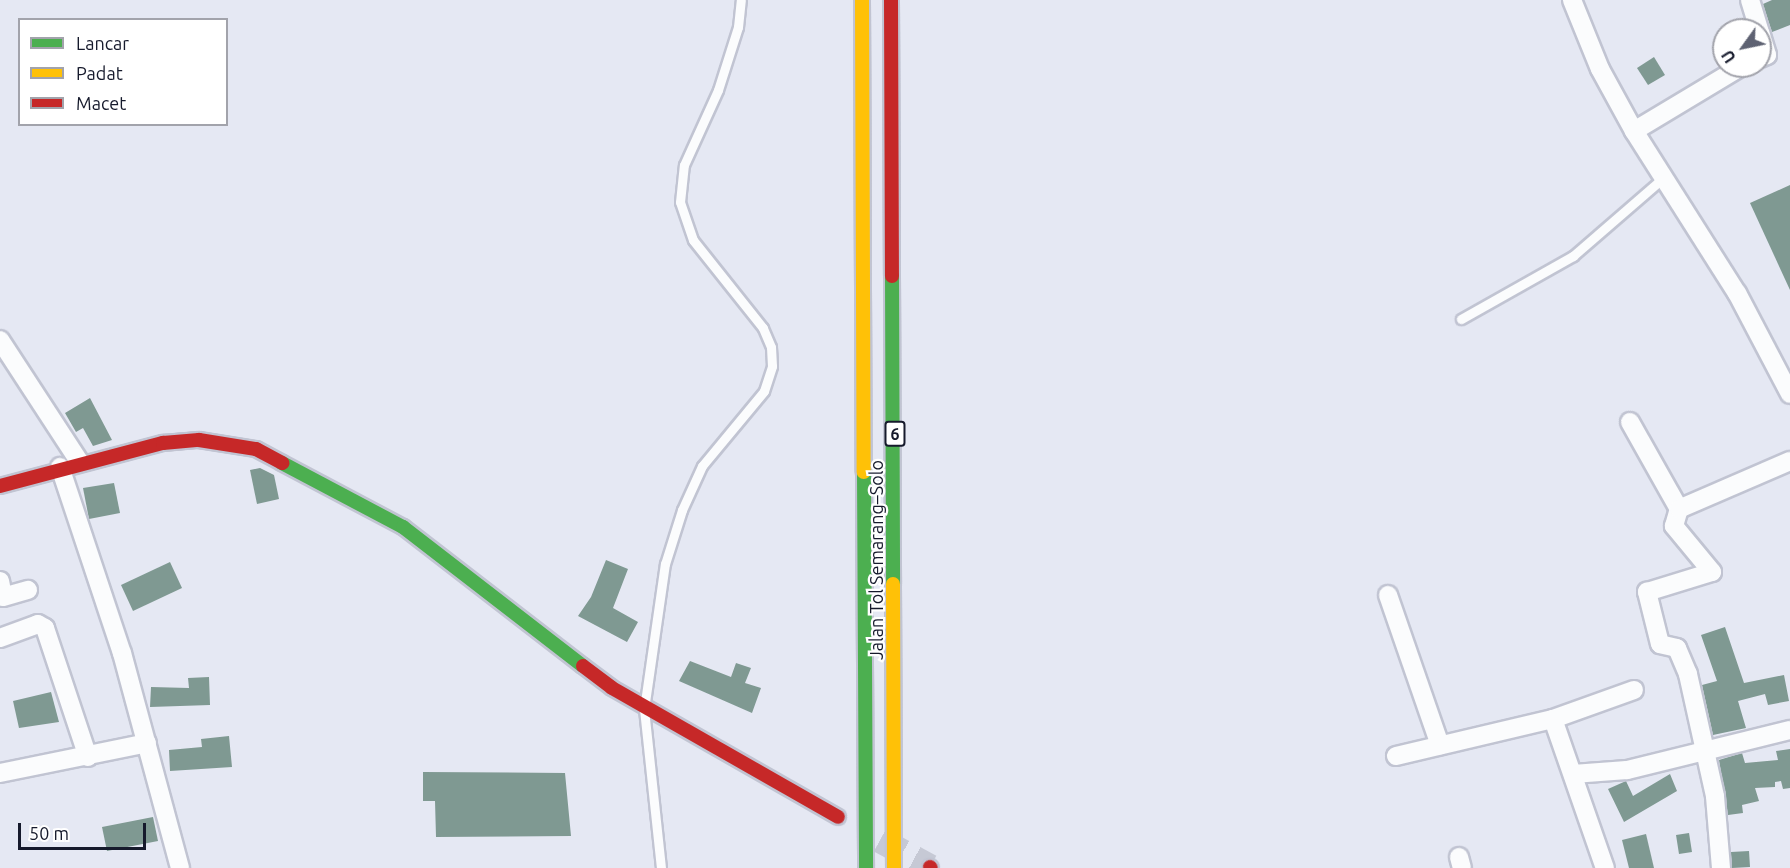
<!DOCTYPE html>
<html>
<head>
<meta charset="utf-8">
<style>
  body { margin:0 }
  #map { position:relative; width:1790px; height:868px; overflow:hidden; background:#e5e8f3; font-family:Ubuntu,sans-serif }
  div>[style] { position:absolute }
  .building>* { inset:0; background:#7f9992 }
  .secondary-tunnel>* { height:26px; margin-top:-13px; transform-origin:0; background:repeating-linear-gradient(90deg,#c6c9d5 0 26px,transparent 0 39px) }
  .roads { filter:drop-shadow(2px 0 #c1c4d2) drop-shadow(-2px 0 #c1c4d2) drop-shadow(0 2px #c1c4d2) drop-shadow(0 -2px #c1c4d2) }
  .lane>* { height:9px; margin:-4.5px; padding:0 4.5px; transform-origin:4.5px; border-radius:4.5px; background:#fbfcfd }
  .street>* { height:18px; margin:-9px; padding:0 9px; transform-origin:9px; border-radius:9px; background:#fbfcfd }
  .fast>* { height:14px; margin:-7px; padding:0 7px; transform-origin:7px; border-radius:7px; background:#4caf50 }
  .slow>* { height:14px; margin:-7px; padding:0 7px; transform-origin:7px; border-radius:7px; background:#ffc107 }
  .jam>* { height:14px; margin:-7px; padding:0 7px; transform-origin:7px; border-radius:7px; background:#c62828 }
  span { translate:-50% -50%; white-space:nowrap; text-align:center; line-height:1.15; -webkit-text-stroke:4.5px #fff; paint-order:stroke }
  .shield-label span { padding:2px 4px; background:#fff; border:2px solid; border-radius:4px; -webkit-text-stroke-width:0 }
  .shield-label { font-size:16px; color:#161a2c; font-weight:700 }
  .street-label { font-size:18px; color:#161a2c }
  .legend { position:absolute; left:18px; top:18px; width:210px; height:108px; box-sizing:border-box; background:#fff; border:2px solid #a2a3ab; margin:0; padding:8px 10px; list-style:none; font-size:18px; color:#161a2c }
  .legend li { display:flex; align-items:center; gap:12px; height:30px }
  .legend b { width:30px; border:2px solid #a2a3ab }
  .north { position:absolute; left:1712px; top:18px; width:60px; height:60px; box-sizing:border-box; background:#fff; border:2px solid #a2a3ab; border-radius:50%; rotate:237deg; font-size:16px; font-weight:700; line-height:24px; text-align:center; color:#161a2c }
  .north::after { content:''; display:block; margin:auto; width:21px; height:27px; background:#5e6272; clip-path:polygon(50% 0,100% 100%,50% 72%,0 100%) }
  .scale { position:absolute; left:18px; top:823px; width:128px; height:27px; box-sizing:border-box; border:3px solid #161a2c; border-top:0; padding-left:8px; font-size:18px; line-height:21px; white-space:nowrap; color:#161a2c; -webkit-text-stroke:4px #fff; paint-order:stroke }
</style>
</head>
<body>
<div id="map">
  <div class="building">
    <div style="clip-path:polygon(1772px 0,1790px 0,1790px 25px,1772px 32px,1763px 4px)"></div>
    <div style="clip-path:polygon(1654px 57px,1665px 75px,1648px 85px,1637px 68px)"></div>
    <div style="clip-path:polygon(1790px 185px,1790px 290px,1750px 203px)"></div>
    <div style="clip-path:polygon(90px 398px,112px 440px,93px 446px,83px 428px,76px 432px,65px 413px)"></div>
    <div style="clip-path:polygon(260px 468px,274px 475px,279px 499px,257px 504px,250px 470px)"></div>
    <div style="clip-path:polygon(114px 483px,120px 513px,89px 519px,83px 488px)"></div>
    <div style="clip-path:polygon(606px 560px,628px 569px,613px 608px,638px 622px,627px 642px,578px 616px,591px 597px)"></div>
    <div style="clip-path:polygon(170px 562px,182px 588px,133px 611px,121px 585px)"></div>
    <div style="clip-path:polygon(1725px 627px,1744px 683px,1784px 675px,1789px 701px,1768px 705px,1765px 694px,1738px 701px,1746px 728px,1713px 735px,1702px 685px,1717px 681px,1701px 635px)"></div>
    <div style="clip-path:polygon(690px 661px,731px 677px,736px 663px,751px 668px,745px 683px,761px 688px,752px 713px,679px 681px)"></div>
    <div style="clip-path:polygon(209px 677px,210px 705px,150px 707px,151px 687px,189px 688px,188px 678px)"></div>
    <div style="clip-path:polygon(51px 692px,59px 722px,19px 728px,13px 701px)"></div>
    <div style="clip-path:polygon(229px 736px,232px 767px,170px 771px,169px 750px,202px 747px,201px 739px)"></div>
    <div style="clip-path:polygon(1790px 749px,1790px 788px,1783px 789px,1781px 781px,1775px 782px,1775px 787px,1755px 788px,1759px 801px,1742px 805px,1743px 813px,1728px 815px,1719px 760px,1742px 753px,1745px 763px,1778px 760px,1776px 751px)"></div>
    <div style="clip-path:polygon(423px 772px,565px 773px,571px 836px,436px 837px,435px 801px,423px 801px)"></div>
    <div style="clip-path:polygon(1670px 774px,1677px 791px,1624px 822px,1608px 789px,1626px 781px,1633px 796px)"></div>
    <div style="clip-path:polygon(153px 817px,158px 841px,107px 851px,102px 827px)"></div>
    <div style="clip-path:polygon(1689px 833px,1692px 852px,1679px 854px,1676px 835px)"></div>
    <div style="clip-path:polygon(1646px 834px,1654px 868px,1629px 868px,1622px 840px)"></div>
    <div style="clip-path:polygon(1749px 851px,1750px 867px,1732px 868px,1731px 852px)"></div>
  </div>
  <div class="secondary-tunnel">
    <div style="left:880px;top:840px;width:57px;rotate:28.4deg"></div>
  </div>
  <div class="roads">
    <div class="lane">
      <div style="left:1461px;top:319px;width:129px;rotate:-29.4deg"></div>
      <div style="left:1573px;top:256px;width:119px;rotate:-40.9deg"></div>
      <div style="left:661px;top:868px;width:160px;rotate:-96.1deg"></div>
      <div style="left:644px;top:709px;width:147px;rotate:-81.8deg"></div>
      <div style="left:665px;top:564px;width:57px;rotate:-72.5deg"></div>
      <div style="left:682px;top:510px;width:48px;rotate:-65.6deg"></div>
      <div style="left:702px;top:466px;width:97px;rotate:-50.4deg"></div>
      <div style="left:764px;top:391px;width:26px;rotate:-72deg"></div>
      <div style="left:772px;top:366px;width:19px;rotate:-93deg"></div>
      <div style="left:771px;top:347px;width:21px;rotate:-113deg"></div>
      <div style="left:763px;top:328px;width:112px;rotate:-128.5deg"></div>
      <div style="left:693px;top:240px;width:40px;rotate:-108.9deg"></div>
      <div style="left:680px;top:202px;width:37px;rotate:-84deg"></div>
      <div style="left:684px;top:165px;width:82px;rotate:-65.6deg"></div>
      <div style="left:718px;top:90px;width:66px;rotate:-72.4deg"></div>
      <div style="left:738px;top:27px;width:27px;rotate:-84deg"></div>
    </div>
    <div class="street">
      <div style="left:1572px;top:0;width:74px;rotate:67.9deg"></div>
      <div style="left:1600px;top:69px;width:71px;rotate:61.3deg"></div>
      <div style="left:1634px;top:131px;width:192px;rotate:57.6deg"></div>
      <div style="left:1737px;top:293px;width:114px;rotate:62.3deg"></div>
      <div style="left:1750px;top:0;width:31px;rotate:73deg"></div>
      <div style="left:1760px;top:32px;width:24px;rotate:73deg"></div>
      <div style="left:1767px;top:55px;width:8px;rotate:157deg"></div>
      <div style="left:1634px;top:131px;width:126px;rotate:-31deg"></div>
      <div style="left:0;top:340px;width:145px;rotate:56.9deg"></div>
      <div style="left:1630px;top:422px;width:100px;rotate:60.6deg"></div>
      <div style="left:60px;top:467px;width:196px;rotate:71.6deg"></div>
      <div style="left:122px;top:653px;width:223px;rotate:74.9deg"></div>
      <div style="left:0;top:581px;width:16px;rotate:79deg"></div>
      <div style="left:3px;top:597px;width:26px;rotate:-16deg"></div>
      <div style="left:1388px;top:595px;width:159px;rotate:70.9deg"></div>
      <div style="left:0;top:638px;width:40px;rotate:-20.2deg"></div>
      <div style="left:38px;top:624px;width:8px;rotate:30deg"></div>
      <div style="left:45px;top:628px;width:136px;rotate:71.6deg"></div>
      <div style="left:1553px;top:719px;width:86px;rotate:-19.7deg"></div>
      <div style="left:1396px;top:756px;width:161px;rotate:-13.3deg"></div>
      <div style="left:1553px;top:719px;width:158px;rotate:70.8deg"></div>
      <div style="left:0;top:773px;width:150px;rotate:-11.5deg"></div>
      <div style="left:1573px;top:774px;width:54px;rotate:-4.2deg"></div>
      <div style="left:1627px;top:770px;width:168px;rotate:-13.8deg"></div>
      <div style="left:1459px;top:857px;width:11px;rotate:75deg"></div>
      <div style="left:1721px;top:868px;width:72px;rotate:-94.8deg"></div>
      <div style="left:1715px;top:796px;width:125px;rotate:-102.5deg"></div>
      <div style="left:1688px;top:674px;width:28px;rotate:-113deg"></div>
      <div style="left:1677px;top:648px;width:17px;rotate:-167deg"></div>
      <div style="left:1660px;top:644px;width:54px;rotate:-104deg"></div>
      <div style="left:1647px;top:592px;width:68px;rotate:-17.1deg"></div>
      <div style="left:1712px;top:572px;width:60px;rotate:-129.6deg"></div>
      <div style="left:1674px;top:526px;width:18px;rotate:-74deg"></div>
      <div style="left:1679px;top:509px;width:121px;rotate:-23.4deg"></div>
    </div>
    <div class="fast">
      <div style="left:892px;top:276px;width:308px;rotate:89.8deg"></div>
      <div style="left:282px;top:463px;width:137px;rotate:27.9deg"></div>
      <div style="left:403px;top:527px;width:227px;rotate:37.7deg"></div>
      <div style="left:864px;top:472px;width:396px;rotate:89.7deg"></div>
    </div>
    <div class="slow">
      <div style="left:862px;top:0;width:472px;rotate:89.8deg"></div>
      <div style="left:893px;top:584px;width:284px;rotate:89.8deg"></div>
    </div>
    <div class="jam">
      <div style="left:891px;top:0;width:276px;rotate:89.8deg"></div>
      <div style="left:0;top:486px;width:169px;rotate:-14.8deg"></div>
      <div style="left:163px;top:443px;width:36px;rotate:-5deg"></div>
      <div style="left:199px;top:440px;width:58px;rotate:9deg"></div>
      <div style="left:256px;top:449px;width:30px;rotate:28deg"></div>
      <div style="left:583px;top:666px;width:36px;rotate:37deg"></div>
      <div style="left:612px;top:688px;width:260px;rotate:29.7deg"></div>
      <div style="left:930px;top:867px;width:1px;rotate:45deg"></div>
    </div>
  </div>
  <div class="shield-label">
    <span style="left:895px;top:434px">6</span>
  </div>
  <div class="street-label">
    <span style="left:876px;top:560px;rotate:-90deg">Jalan Tol Semarang–Solo</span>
  </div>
  <ul class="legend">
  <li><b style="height:8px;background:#4caf50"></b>Lancar</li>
  <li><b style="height:8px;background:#ffc107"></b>Padat</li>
  <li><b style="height:8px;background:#c62828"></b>Macet</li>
  </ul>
  <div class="north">U</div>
  <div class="scale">50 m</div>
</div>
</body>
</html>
